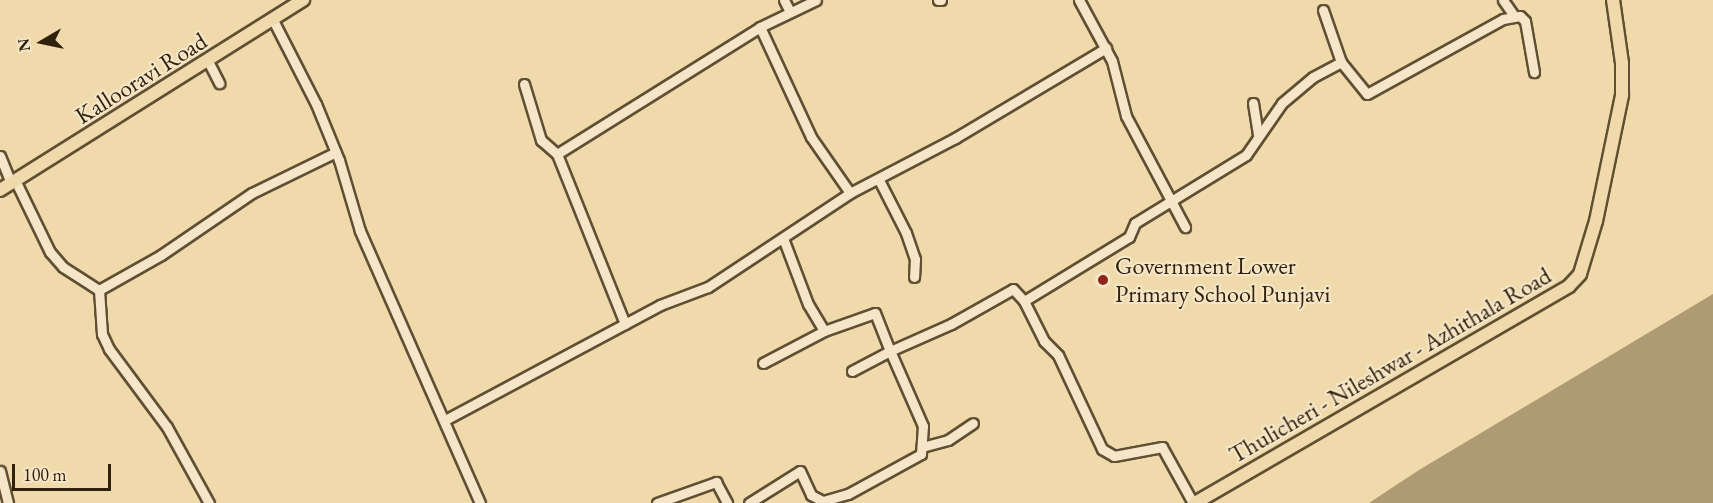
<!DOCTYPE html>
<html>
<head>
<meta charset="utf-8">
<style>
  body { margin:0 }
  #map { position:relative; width:1713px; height:503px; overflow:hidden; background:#f0d9aa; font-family:"EB Garamond",serif }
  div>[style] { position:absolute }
  .water>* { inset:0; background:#ae9a74 }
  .roads { filter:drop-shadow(2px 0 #5f4f33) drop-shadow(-2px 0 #5f4f33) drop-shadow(0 2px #5f4f33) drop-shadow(0 -2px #5f4f33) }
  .minor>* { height:9px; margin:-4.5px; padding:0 4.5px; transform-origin:4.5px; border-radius:4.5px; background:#f5e6c8 }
  .major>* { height:12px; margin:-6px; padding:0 6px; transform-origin:6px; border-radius:6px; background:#f0d9aa }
  .dots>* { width:16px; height:16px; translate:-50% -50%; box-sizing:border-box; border:3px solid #f5e6c8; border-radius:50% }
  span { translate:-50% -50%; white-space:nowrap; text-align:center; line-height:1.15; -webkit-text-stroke:4.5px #f5e6c8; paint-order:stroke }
  .street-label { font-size:24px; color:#2f210b }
  .poi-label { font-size:24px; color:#2f210b }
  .left { translate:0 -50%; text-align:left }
  .north { position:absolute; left:12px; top:12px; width:60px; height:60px; -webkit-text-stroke:4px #f5e6c8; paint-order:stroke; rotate:261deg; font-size:16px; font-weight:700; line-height:24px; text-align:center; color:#2f210b }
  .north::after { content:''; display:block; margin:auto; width:21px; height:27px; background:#2f210b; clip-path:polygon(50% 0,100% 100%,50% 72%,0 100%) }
  .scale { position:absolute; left:12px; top:464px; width:99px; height:27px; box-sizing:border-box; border:3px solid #2f210b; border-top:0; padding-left:8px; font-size:18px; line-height:21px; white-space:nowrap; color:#2f210b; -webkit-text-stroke:4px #f5e6c8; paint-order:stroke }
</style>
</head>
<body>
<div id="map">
  <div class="water">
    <div style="clip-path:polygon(1713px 294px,1713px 503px,1369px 503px,1419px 470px)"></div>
  </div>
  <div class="roads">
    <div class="minor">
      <div style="left:784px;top:0;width:13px;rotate:63deg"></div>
      <div style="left:938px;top:0;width:3px"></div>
      <div style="left:1079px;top:0;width:69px;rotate:61.6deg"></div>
      <div style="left:1112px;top:61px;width:57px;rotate:75.7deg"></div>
      <div style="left:1126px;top:116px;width:126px;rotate:62deg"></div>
      <div style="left:1503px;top:0;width:19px;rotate:55deg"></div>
      <div style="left:273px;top:20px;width:94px;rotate:62.9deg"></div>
      <div style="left:316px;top:104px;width:61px;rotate:67.7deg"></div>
      <div style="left:339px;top:160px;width:74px;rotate:73.5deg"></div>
      <div style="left:360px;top:231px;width:297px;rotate:66.2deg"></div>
      <div style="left:760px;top:27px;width:121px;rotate:65.1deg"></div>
      <div style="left:811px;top:137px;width:68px;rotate:55.1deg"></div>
      <div style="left:208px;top:61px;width:25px;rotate:63deg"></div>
      <div style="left:1341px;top:62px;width:41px;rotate:50.9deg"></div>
      <div style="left:1367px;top:94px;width:155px;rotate:-28.9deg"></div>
      <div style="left:1503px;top:19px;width:17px;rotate:-10deg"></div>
      <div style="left:1520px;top:16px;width:7px;rotate:45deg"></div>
      <div style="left:1525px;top:21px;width:52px;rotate:80deg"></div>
      <div style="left:524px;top:84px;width:59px;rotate:73.1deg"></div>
      <div style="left:541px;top:140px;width:21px;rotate:41deg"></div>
      <div style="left:1253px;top:103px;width:33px;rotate:81deg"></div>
      <div style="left:0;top:156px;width:29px;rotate:68deg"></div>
      <div style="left:15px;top:180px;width:80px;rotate:64.1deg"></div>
      <div style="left:50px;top:252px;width:20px;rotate:49deg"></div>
      <div style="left:63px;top:267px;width:43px;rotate:32.6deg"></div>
      <div style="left:879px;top:180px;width:59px;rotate:63deg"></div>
      <div style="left:906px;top:233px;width:28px;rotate:71deg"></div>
      <div style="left:915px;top:259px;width:18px;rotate:93deg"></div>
      <div style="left:783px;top:238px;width:71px;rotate:69.3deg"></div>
      <div style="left:808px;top:304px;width:31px;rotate:59deg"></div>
      <div style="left:99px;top:290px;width:71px;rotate:-29.4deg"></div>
      <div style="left:161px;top:255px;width:110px;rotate:-34.3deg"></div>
      <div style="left:252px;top:193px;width:93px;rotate:-26deg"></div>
      <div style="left:99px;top:290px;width:44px;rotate:86.1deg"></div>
      <div style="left:102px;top:334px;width:17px;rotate:65deg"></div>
      <div style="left:109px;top:349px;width:97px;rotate:53.4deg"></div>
      <div style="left:167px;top:427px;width:87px;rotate:61.1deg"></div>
      <div style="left:1024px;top:301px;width:123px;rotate:-31.4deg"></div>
      <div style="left:1129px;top:237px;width:15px;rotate:-67deg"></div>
      <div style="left:1135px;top:223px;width:130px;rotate:-31.5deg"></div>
      <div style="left:1246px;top:155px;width:63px;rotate:-55.3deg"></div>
      <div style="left:1282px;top:103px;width:40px;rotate:-40deg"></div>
      <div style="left:1313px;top:77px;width:32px;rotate:-28deg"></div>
      <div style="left:1341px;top:62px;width:55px;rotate:-109.1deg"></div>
      <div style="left:625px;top:324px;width:183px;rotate:-111.8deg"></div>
      <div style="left:557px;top:154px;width:239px;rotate:-32deg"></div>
      <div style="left:760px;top:27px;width:62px;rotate:-25.7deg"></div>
      <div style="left:763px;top:363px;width:69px;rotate:-27.7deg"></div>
      <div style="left:824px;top:331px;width:54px;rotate:-19.4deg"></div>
      <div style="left:875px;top:313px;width:41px;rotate:68.5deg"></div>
      <div style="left:890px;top:351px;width:43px;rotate:152.2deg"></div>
      <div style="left:445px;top:420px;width:244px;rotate:-28.1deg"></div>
      <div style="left:660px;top:305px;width:51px;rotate:-20.6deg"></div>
      <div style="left:708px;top:287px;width:170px;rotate:-33.5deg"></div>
      <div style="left:850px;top:193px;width:119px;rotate:-27.6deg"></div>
      <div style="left:955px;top:138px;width:176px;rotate:-30.8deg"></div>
      <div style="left:922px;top:447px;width:27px;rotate:-15deg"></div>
      <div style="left:948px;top:440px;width:30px;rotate:-34deg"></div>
      <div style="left:0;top:471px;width:33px;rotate:76deg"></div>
      <div style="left:657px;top:503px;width:63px;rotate:-19.6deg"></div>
      <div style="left:716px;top:482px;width:24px;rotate:62deg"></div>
      <div style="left:749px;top:503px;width:60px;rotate:-32.1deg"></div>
      <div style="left:800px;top:471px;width:26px;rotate:65deg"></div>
      <div style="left:811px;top:495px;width:13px;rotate:27deg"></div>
      <div style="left:823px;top:501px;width:26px;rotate:-16deg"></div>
      <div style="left:848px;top:494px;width:83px;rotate:-28.7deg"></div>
      <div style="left:921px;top:454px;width:28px;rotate:-86deg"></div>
      <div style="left:923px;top:426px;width:82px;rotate:-113.7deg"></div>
      <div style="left:890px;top:351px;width:67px;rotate:-23.9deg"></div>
      <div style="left:951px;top:324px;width:71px;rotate:-29.4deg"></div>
      <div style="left:1013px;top:289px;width:16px;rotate:47deg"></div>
      <div style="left:1024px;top:301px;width:45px;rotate:63.4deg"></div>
      <div style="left:1044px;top:341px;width:20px;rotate:45deg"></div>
      <div style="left:1058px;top:355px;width:104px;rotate:64.9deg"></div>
      <div style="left:1102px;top:449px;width:14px;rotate:30deg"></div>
      <div style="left:1114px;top:456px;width:49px;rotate:-10.6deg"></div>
      <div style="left:1162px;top:447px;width:64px;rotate:61deg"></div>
    </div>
    <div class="major">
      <div style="left:0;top:190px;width:358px;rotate:-32.1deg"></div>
      <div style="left:1195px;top:503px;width:432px;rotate:-30.1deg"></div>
      <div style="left:1569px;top:286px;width:16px;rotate:-47deg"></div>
      <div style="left:1580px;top:274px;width:55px;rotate:-73.2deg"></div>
      <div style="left:1596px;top:221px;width:129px;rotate:-78.3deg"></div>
      <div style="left:1622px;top:95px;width:32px;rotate:-90deg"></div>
      <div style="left:1622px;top:63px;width:64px;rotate:-98.1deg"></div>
    </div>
  </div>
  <div class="dots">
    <div style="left:1103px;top:280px;background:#8f2418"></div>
  </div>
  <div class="street-label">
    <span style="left:141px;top:78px;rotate:-32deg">Kallooravi Road</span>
    <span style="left:1390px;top:365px;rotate:-30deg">Thulicheri - Nileshwar - Azhithala Road</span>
  </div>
  <div class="poi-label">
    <span class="left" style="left:1115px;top:280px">Government Lower<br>Primary School Punjavi</span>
  </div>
  <div class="north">N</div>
  <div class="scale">100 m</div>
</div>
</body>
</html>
